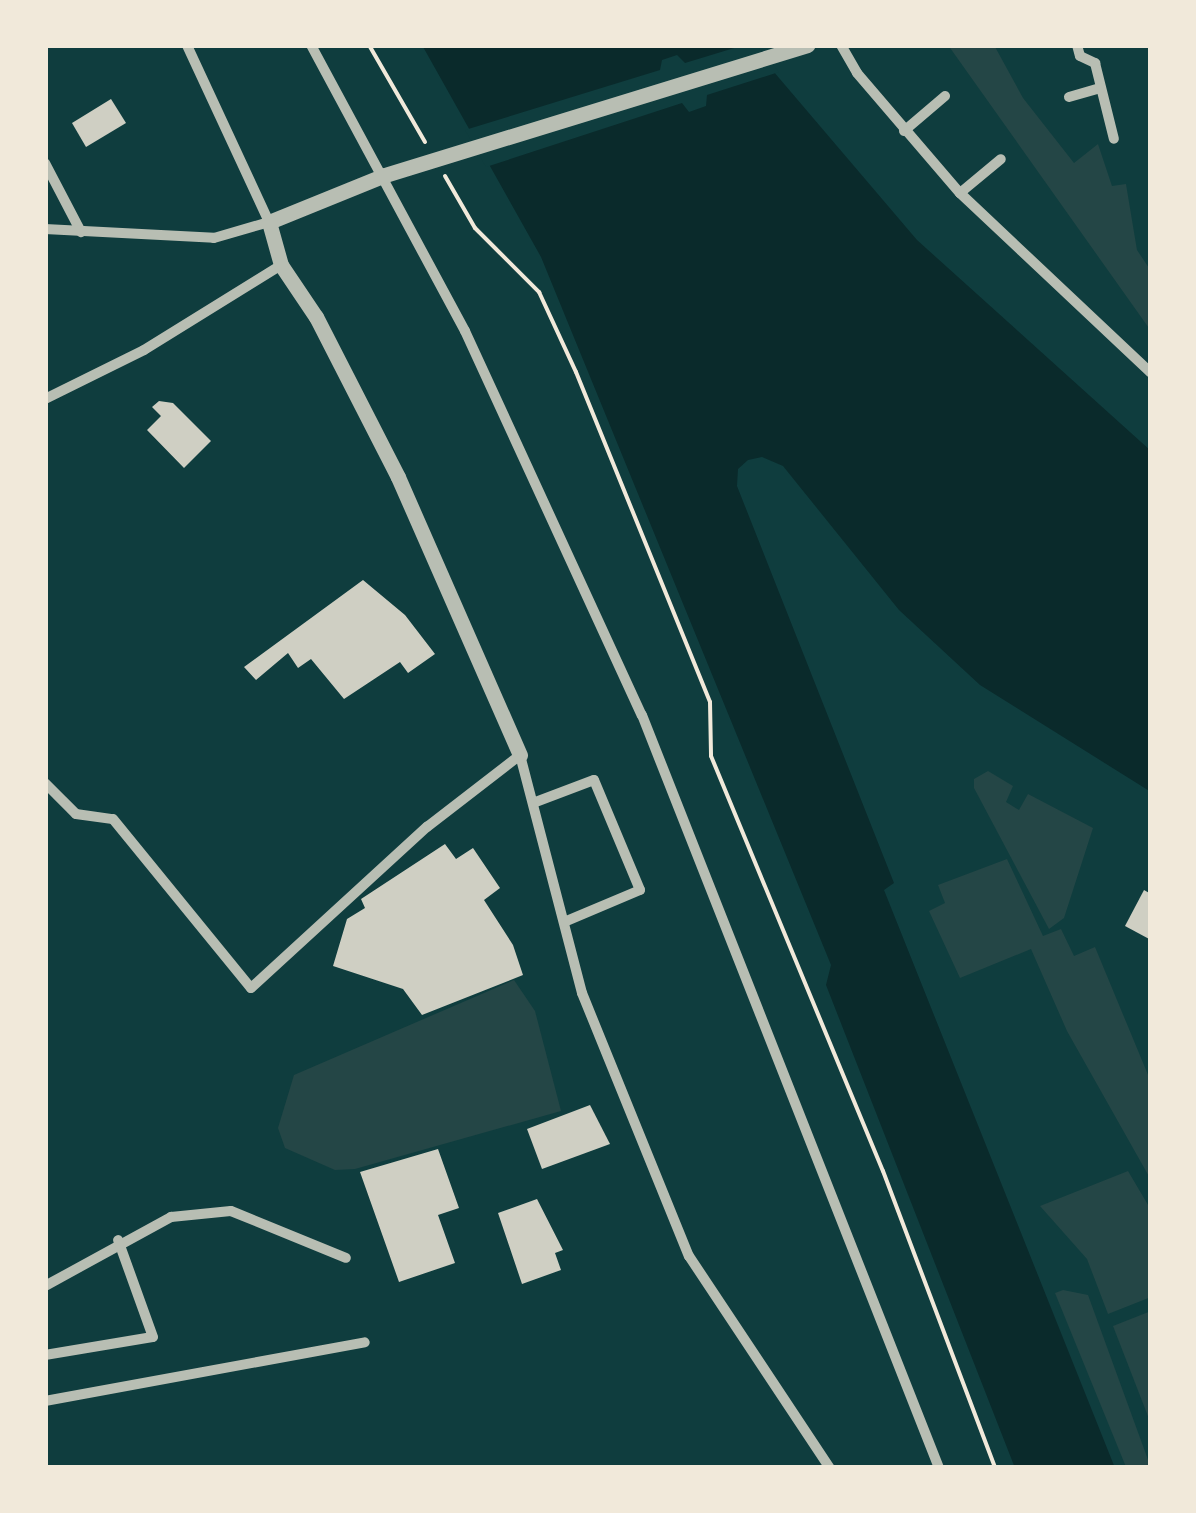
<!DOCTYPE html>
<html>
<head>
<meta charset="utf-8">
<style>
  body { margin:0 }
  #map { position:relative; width:1196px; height:1513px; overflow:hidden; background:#0f3d3e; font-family:"Golos Text",sans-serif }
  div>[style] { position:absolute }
  .green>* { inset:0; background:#244646 }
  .water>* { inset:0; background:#0a2a2b }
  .pier>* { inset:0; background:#0f3d3e }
  .building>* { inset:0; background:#cfcfc3 }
  .path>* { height:4px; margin:-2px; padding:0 2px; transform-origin:2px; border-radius:2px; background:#f1e9da }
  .minor>* { height:10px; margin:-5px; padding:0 5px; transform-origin:5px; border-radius:5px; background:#b8beb3 }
  .tertiary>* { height:15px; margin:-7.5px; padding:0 7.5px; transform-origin:7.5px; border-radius:7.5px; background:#b8beb3 }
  span { translate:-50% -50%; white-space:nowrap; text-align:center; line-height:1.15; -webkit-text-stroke:10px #f1e9da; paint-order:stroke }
  .frame { position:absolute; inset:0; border:48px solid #f1e9da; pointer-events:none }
</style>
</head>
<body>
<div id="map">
  <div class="green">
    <div style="clip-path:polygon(948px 45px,994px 45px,1023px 98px,1074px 163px,1098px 144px,1112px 186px,1126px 184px,1137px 250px,1151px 271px,1151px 331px)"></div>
    <div style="clip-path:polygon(988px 771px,1013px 786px,1006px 802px,1019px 810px,1028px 794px,1093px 828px,1064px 918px,1049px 929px,974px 788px,974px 779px)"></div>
    <div style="clip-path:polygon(1007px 859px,1043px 936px,1061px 929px,1074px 956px,1095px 947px,1151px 1082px,1151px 1180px,1067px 1031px,1031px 949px,960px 978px,929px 911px,945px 903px,938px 885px)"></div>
    <div style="clip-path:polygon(514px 980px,535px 1011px,561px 1111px,355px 1169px,335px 1170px,285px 1148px,278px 1128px,294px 1075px)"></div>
    <div style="clip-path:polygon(1128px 1171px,1151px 1210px,1151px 1297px,1108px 1314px,1087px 1259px,1040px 1206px)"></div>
    <div style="clip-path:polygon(1063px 1290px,1088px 1295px,1151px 1468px,1126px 1467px,1055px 1293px)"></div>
    <div style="clip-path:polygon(1151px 1311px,1151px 1424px,1113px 1326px)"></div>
  </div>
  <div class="water">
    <div style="clip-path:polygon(422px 45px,751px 45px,917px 240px,1151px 451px,1151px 792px,980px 685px,899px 610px,783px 466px,762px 457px,748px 460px,738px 469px,737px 486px,894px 883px,884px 890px,1115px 1468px,1015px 1468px,826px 985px,831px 965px,541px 257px)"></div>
  </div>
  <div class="pier">
    <div style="clip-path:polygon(744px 45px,757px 45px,779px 72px,707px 95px,706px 106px,689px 112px,682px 103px,486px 167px,465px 130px,660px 70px,662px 60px,677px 55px,685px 63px)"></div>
  </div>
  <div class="building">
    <div style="clip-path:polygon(111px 99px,126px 123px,86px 147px,72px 123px)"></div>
    <div style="clip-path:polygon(159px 401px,173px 403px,211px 441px,184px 468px,147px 430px,161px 416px,152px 407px)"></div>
    <div style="clip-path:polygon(363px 580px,405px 615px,435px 654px,408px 673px,400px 662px,344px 699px,311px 659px,298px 668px,288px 653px,256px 680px,244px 667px)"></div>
    <div style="clip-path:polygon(445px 844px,456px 859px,473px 848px,500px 888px,484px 900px,513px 945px,523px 975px,422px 1015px,403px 989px,333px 966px,347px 919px,365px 908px,361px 899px)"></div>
    <div style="clip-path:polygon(1144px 890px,1151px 894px,1151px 940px,1125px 926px)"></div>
    <div style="clip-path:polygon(590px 1105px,610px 1144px,542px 1169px,527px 1129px)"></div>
    <div style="clip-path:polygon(438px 1149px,459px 1208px,438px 1215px,455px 1263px,399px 1282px,360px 1172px)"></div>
    <div style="clip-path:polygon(537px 1199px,563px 1250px,555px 1253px,561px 1270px,522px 1284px,498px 1213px)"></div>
  </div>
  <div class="path">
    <div style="left:369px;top:45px;width:112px;rotate:60deg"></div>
    <div style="left:445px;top:176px;width:60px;rotate:60deg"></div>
    <div style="left:475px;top:228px;width:91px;rotate:45deg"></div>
    <div style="left:539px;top:292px;width:88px;rotate:65.2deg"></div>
    <div style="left:576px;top:372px;width:356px;rotate:67.9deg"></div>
    <div style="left:710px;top:702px;width:54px;rotate:88.9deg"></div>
    <div style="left:711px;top:756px;width:449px;rotate:67.5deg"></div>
    <div style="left:883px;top:1171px;width:317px;rotate:69.3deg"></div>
  </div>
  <div class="minor">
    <div style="left:311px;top:45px;width:325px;rotate:61.7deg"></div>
    <div style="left:465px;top:331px;width:423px;rotate:65.3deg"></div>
    <div style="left:642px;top:715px;width:809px;rotate:68.47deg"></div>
    <div style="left:841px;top:45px;width:32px;rotate:60deg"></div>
    <div style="left:857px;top:73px;width:158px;rotate:49.4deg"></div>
    <div style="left:960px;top:193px;width:262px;rotate:43.3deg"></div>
    <div style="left:1077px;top:45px;width:11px;rotate:75deg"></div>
    <div style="left:1080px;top:56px;width:17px;rotate:25deg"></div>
    <div style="left:1095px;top:63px;width:78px;rotate:76deg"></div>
    <div style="left:1069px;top:97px;width:33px;rotate:-16deg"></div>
    <div style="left:904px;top:131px;width:54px;rotate:-40.5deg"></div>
    <div style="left:45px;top:163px;width:78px;rotate:62.4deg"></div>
    <div style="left:960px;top:193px;width:53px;rotate:-39.7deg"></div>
    <div style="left:45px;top:229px;width:169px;rotate:3deg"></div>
    <div style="left:214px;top:238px;width:57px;rotate:-16.2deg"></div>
    <div style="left:269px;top:222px;width:195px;rotate:-114.9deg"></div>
    <div style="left:45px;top:399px;width:110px;rotate:-26.3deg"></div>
    <div style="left:144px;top:350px;width:161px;rotate:-31.8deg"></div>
    <div style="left:45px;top:783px;width:44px;rotate:45deg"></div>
    <div style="left:76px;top:814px;width:37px;rotate:8deg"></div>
    <div style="left:113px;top:819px;width:218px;rotate:50.8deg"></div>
    <div style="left:251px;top:988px;width:239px;rotate:-42.5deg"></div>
    <div style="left:427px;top:827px;width:118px;rotate:-37.7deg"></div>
    <div style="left:520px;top:755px;width:246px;rotate:75.4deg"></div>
    <div style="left:582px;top:993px;width:284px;rotate:67.9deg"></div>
    <div style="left:689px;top:1256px;width:255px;rotate:56.4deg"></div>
    <div style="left:533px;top:803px;width:65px;rotate:-20.7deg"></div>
    <div style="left:594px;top:780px;width:119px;rotate:67.3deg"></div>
    <div style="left:640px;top:890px;width:82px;rotate:157.2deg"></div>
    <div style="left:45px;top:1286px;width:144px;rotate:-28.7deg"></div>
    <div style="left:171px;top:1217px;width:60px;rotate:-5.7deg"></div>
    <div style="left:231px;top:1211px;width:124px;rotate:22.2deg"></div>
    <div style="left:45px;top:1355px;width:109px;rotate:-9.5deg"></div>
    <div style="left:153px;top:1337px;width:103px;rotate:-109.8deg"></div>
    <div style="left:45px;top:1401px;width:325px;rotate:-10.4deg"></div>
  </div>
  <div class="tertiary">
    <div style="left:520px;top:755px;width:304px;rotate:-113.7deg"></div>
    <div style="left:398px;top:477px;width:180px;rotate:-117.1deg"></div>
    <div style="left:316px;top:317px;width:63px;rotate:-123.9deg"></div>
    <div style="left:281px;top:265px;width:45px;rotate:-105.6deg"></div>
    <div style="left:269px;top:222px;width:125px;rotate:-22.1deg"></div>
    <div style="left:385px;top:175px;width:442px;rotate:-17.1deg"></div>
  </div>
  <div class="frame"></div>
</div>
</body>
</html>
